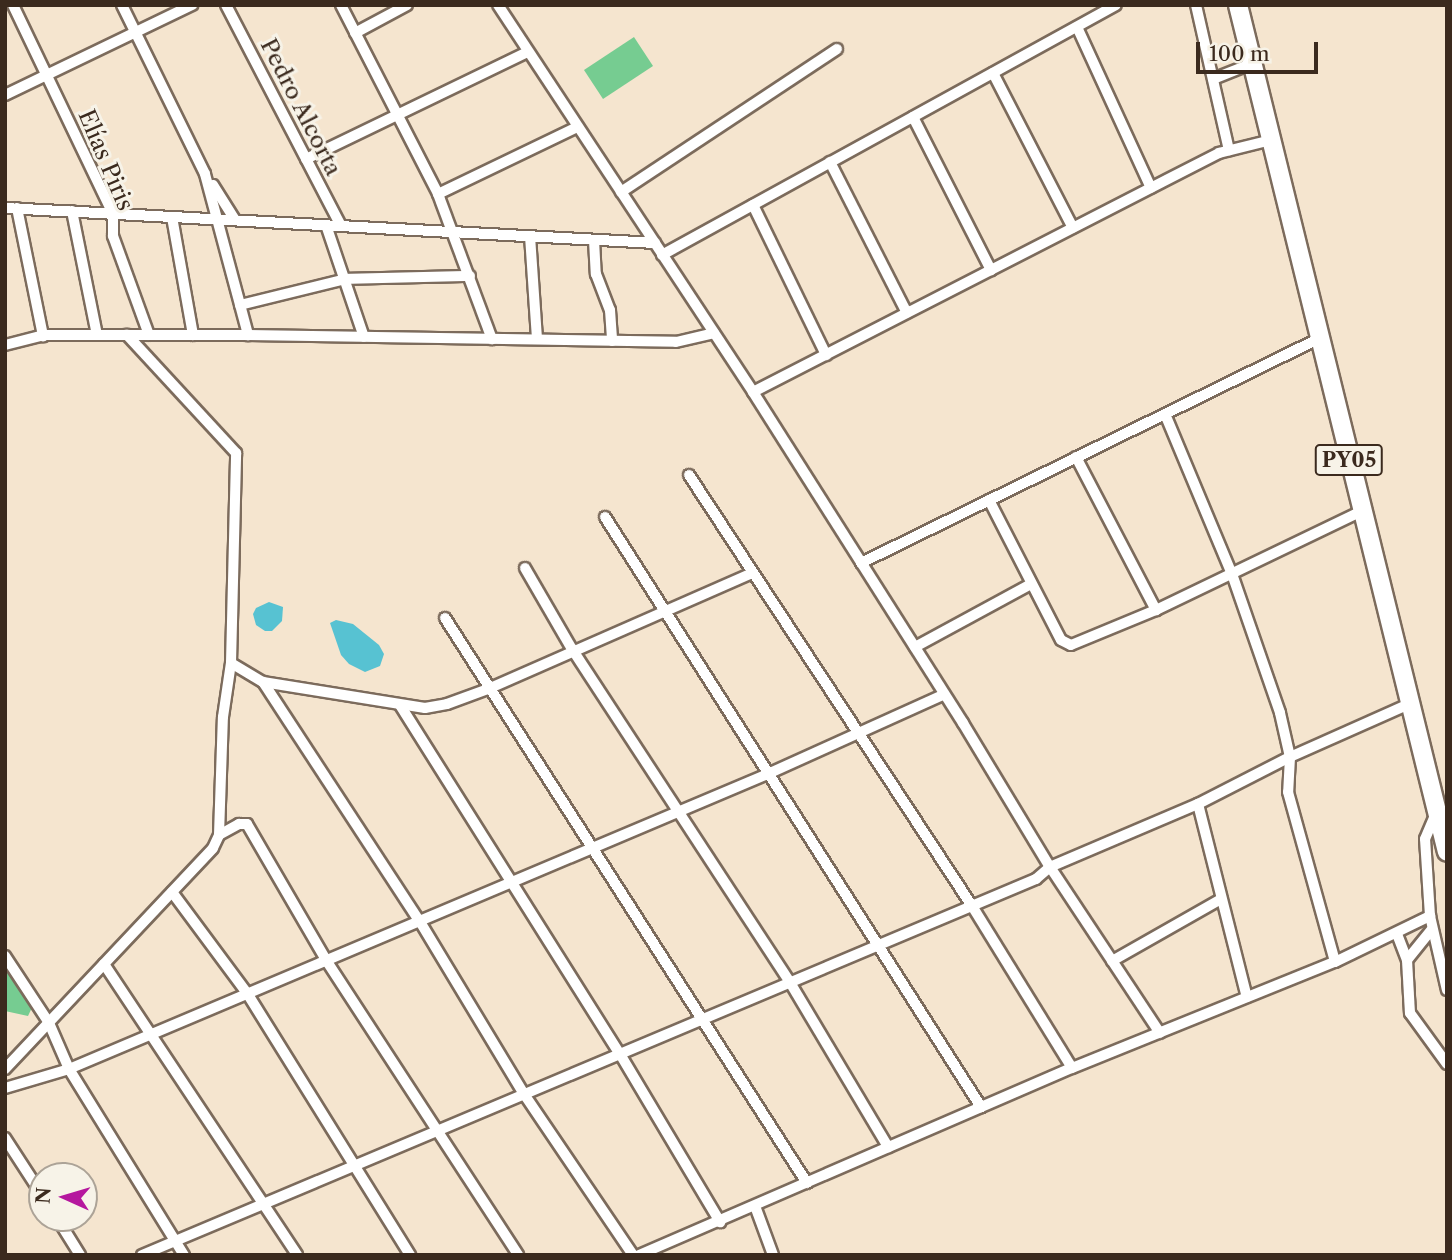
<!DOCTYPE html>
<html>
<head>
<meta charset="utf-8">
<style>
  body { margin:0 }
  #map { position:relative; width:1452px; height:1260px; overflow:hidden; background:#f5e5cf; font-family:"Libre Caslon Text",serif }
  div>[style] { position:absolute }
  .green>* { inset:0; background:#76cc91 }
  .water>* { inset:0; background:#57c2d2 }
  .roads { filter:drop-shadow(2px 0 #7c6b5c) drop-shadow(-2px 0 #7c6b5c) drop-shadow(0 2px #7c6b5c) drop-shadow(0 -2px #7c6b5c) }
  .street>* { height:10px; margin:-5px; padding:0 5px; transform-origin:5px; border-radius:5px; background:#fff }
  .highway>* { height:18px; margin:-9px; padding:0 9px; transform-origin:9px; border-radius:9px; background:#fff }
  span { translate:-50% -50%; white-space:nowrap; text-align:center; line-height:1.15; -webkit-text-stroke:6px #f7f3e8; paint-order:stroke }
  .shield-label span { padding:2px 5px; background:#f7f3e8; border:2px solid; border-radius:5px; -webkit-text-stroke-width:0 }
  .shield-label { font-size:21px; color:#3b2a1e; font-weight:700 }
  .street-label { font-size:23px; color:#3b2a1e }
  .frame { position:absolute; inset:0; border:7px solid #3b2a1e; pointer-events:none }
  .north { position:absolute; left:28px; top:1162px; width:70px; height:70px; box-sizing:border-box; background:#f7f3e8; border:2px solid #aca397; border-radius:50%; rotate:274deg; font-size:19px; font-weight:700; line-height:28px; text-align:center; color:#3b2a1e }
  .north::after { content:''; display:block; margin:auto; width:24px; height:32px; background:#b5179e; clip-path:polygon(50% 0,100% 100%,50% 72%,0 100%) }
  .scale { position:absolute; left:1196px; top:42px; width:122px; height:32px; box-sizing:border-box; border:4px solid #3b2a1e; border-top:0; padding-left:9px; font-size:21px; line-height:24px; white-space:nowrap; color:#3b2a1e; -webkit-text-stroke:5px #f7f3e8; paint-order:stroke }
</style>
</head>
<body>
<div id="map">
  <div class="green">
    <div style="clip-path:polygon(634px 37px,653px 66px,603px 99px,584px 70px)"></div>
    <div style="clip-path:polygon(5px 964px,27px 978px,27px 984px,36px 999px,28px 1016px,5px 1011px)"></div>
  </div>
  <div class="water">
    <div style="clip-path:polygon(269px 602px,283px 607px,282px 621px,272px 631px,265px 631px,256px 625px,253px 614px,256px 608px)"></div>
    <div style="clip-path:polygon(336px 620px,353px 624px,379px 645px,384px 654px,380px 666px,365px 672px,349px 664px,341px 655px,330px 623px)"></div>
  </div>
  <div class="roads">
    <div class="street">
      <div style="left:13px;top:5px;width:232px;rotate:64.4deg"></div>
      <div style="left:113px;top:214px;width:22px;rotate:90deg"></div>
      <div style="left:113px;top:236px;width:105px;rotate:70deg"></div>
      <div style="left:122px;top:5px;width:188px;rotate:63.8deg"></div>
      <div style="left:205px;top:174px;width:167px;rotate:75deg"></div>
      <div style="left:226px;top:5px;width:249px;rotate:62.5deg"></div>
      <div style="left:341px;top:5px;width:212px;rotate:62.8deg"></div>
      <div style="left:438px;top:194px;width:155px;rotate:69.6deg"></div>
      <div style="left:498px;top:5px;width:463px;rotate:56.6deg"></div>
      <div style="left:753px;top:392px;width:392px;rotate:57.6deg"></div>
      <div style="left:963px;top:723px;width:168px;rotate:58.9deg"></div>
      <div style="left:1050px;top:867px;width:199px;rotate:56.5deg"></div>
      <div style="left:1196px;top:5px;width:149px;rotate:77.2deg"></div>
      <div style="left:1077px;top:27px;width:177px;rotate:65.3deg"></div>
      <div style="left:355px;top:33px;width:59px;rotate:-28.3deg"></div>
      <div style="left:993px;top:73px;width:174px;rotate:62.7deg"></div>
      <div style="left:1213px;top:79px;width:43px;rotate:-21.8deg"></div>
      <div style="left:5px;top:95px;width:208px;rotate:-25.7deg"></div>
      <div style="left:913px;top:117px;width:172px;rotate:63deg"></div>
      <div style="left:306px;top:159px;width:246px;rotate:-25.8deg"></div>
      <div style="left:830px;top:162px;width:169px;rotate:63deg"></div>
      <div style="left:213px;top:185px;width:41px;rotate:57.8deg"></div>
      <div style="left:621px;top:192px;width:259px;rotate:-33.5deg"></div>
      <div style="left:438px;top:194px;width:154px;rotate:-25.7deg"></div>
      <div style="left:753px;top:205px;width:167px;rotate:64deg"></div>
      <div style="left:5px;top:208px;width:651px;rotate:3.08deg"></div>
      <div style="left:17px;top:208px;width:131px;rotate:78.5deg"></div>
      <div style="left:72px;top:211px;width:126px;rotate:78.6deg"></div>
      <div style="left:172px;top:217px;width:120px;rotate:79.9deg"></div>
      <div style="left:326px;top:225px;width:118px;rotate:71.3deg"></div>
      <div style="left:530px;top:236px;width:103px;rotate:86.1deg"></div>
      <div style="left:594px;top:240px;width:34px;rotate:87deg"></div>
      <div style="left:596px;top:274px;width:39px;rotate:69deg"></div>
      <div style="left:610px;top:310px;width:31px;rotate:86deg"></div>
      <div style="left:662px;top:255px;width:518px;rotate:-28.84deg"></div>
      <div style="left:240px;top:305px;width:109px;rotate:-13.8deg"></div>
      <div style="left:346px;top:279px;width:124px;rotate:-1.4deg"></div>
      <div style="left:5px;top:345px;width:40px;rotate:-14.4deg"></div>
      <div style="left:44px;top:335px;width:204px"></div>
      <div style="left:248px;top:335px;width:428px;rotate:0.9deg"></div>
      <div style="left:676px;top:342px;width:39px;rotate:-13deg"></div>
      <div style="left:753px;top:392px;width:524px;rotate:-27.15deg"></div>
      <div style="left:1219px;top:153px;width:54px;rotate:-14deg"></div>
      <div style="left:1165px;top:414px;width:173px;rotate:67.3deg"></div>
      <div style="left:1232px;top:574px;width:147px;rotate:70.9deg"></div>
      <div style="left:1280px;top:713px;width:45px;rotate:77.2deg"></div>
      <div style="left:1290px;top:757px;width:35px;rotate:93deg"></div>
      <div style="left:1288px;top:792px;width:176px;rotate:74.5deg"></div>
      <div style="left:1076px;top:457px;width:173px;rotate:62.4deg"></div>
      <div style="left:689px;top:475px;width:516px;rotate:56.71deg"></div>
      <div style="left:972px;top:906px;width:190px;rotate:58.3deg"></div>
      <div style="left:989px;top:500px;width:157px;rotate:62.8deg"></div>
      <div style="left:1061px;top:640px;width:11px;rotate:27deg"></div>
      <div style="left:1071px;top:645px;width:92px;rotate:-22.4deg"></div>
      <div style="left:1156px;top:610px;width:229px;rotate:-25.7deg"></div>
      <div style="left:605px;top:517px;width:700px;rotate:57.49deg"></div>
      <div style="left:861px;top:563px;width:509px;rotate:-26.11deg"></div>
      <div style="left:525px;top:568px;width:94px;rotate:59.9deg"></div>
      <div style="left:572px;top:649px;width:400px;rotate:56.8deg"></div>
      <div style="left:791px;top:984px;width:190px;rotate:59.2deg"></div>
      <div style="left:445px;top:618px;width:671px;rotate:57.35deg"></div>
      <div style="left:915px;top:647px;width:132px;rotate:-28.5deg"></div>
      <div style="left:231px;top:663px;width:37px;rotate:31deg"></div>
      <div style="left:263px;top:682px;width:164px;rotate:9.1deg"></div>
      <div style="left:425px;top:708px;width:22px;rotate:-10deg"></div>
      <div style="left:447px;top:704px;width:44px;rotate:-20.1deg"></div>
      <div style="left:488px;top:689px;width:288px;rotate:-23.7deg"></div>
      <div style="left:263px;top:682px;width:285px;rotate:56.8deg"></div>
      <div style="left:419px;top:920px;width:203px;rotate:58.9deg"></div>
      <div style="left:524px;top:1094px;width:194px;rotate:55.9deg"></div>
      <div style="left:400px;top:705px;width:413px;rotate:57.8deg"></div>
      <div style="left:620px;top:1054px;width:196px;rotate:59.2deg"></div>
      <div style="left:1198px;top:804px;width:199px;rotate:75.8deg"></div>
      <div style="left:219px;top:835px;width:23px;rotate:-29deg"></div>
      <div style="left:239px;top:824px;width:8px"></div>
      <div style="left:247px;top:824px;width:157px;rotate:59.8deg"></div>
      <div style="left:326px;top:960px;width:352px;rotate:56.9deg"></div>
      <div style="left:172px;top:892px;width:126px;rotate:53.4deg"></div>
      <div style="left:247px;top:993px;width:309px;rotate:58.1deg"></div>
      <div style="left:1430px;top:916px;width:76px;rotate:77.1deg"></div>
      <div style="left:1397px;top:934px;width:28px;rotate:69deg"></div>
      <div style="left:1407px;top:960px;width:53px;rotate:86.8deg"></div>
      <div style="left:1410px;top:1013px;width:63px;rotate:54deg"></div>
      <div style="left:5px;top:956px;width:80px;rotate:56.7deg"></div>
      <div style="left:49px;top:1023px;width:50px;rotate:66.5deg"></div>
      <div style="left:69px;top:1069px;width:219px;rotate:58.3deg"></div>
      <div style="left:1407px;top:960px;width:40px;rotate:-51deg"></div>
      <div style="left:1112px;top:961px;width:125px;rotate:-29.6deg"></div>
      <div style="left:104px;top:964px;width:349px;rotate:56.4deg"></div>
      <div style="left:5px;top:1069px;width:303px;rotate:-46.7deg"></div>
      <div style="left:213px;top:848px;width:14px;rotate:-65deg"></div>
      <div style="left:219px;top:835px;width:118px;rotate:-88.1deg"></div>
      <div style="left:223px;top:717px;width:55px;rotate:-81.6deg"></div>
      <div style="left:231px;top:663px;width:210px;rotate:-88.6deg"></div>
      <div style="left:236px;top:453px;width:161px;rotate:-132.7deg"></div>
      <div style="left:5px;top:1088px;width:67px;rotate:-16.5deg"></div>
      <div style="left:69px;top:1069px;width:761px;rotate:-22.89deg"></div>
      <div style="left:770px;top:773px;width:190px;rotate:-24.3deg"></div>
      <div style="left:5px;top:1138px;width:68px;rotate:57deg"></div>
      <div style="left:755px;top:1206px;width:52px;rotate:69.8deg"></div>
      <div style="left:57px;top:1218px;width:44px;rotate:58.1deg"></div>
      <div style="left:142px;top:1255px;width:970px;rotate:-22.81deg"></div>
      <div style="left:1036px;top:879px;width:18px;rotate:-41deg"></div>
      <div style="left:1050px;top:867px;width:161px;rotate:-23.1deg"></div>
      <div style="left:1198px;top:804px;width:103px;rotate:-27.1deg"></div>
      <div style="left:1290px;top:757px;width:130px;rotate:-24deg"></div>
      <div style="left:639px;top:1255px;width:472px;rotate:-23.4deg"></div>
      <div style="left:1072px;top:1068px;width:284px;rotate:-22deg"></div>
      <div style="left:1335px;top:962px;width:106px;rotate:-25.8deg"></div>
      <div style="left:1430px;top:916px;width:77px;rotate:-93.7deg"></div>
      <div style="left:1425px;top:839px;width:30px;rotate:-67deg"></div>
    </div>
    <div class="highway">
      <div style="left:1238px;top:5px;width:872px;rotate:76.14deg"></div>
    </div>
  </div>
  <div class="shield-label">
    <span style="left:1349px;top:460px">PY05</span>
  </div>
  <div class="street-label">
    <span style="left:301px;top:107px;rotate:63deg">Pedro Alcorta</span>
    <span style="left:106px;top:160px;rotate:67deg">Elías Piris</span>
  </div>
  <div class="frame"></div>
  <div class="north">N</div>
  <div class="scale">100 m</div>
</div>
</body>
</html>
